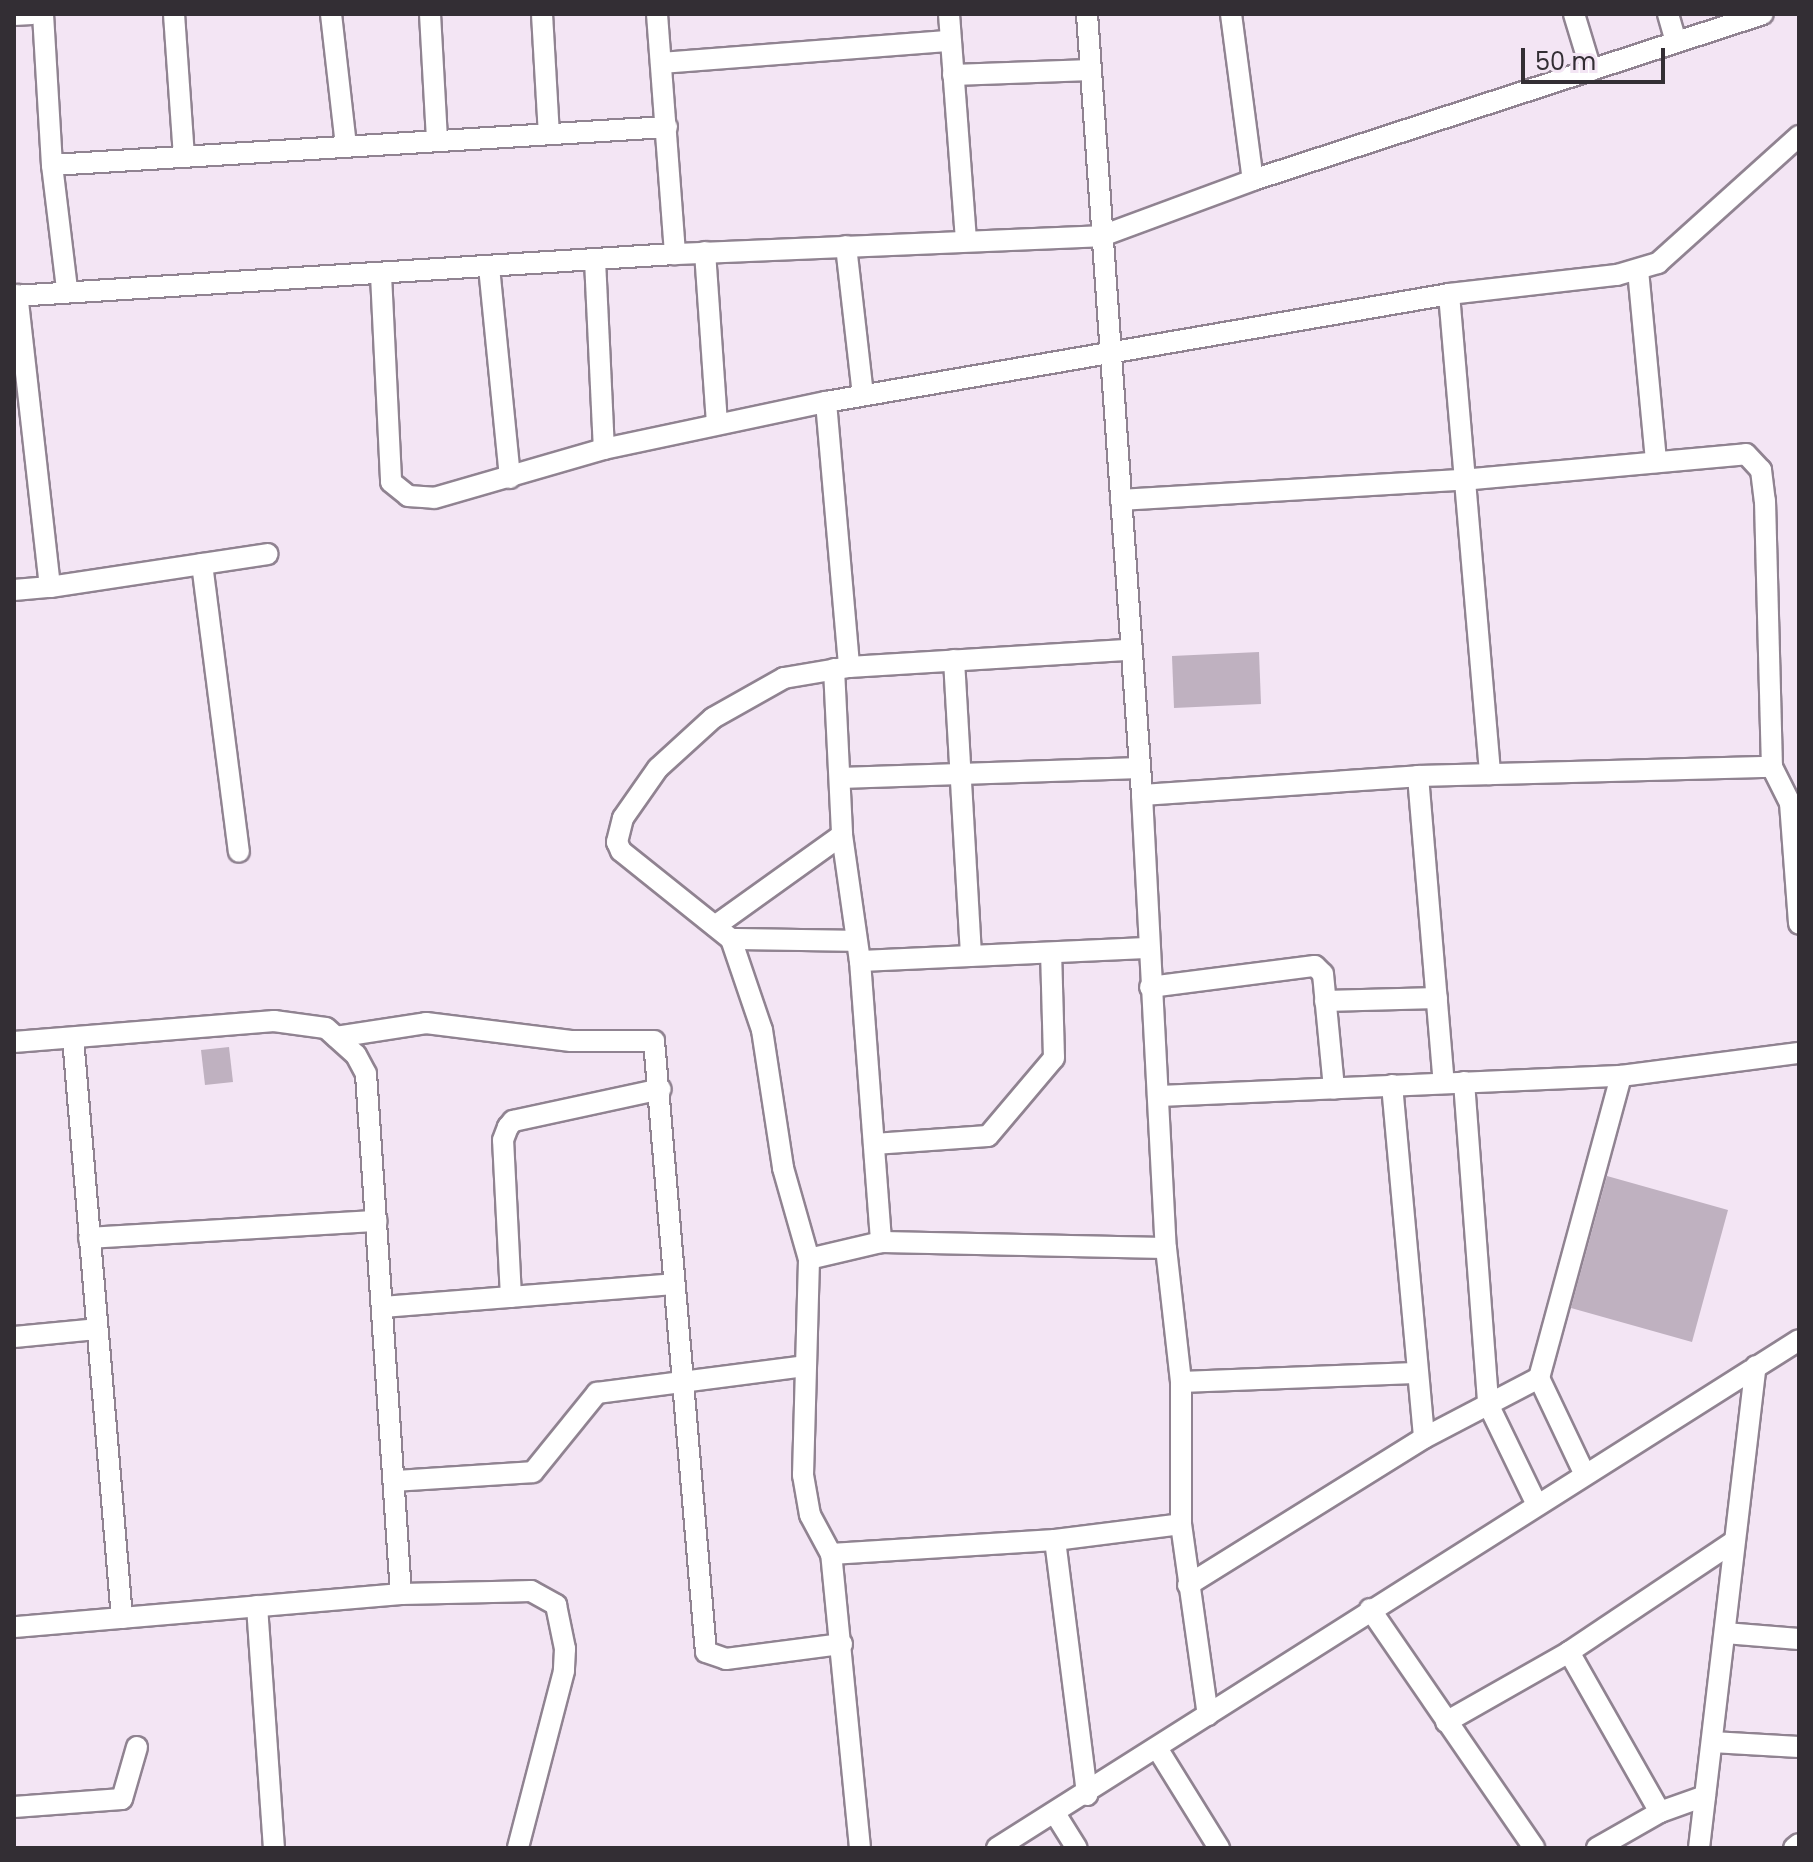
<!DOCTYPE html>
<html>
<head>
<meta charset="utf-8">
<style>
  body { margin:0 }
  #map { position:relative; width:1813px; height:1862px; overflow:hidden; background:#f3e5f4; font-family:Poppins,sans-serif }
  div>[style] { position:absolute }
  .building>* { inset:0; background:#bfb1c0 }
  .roads { filter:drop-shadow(2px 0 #908391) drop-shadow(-2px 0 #908391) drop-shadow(0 2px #908391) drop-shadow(0 -2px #908391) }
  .minor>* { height:20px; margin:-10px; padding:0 10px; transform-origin:10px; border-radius:10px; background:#fff }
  span { translate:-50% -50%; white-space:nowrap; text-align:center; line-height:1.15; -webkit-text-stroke:7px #f3e5f4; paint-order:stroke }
  .frame { position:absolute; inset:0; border:16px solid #332e34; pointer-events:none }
  .scale { position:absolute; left:1521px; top:48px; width:144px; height:36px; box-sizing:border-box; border:4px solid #332e34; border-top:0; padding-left:10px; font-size:24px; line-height:28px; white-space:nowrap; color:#332e34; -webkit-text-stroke:6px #f3e5f4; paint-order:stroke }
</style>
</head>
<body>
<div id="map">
  <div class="building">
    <div style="clip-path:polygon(1259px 652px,1261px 704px,1174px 708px,1172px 656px)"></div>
    <div style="clip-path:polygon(229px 1047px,233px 1082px,205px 1085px,201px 1050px)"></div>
    <div style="clip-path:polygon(1607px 1176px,1728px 1210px,1692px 1342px,1571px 1308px)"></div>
  </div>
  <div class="roads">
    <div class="minor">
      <div style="left:43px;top:14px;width:151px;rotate:86.6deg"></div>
      <div style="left:52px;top:165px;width:125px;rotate:83.1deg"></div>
      <div style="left:174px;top:14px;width:143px;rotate:86deg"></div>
      <div style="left:331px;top:14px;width:133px;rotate:83.5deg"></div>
      <div style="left:430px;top:14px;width:127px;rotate:86.8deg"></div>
      <div style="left:542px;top:14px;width:120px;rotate:86.7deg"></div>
      <div style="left:657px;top:14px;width:241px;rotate:85.7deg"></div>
      <div style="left:949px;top:14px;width:227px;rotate:85.7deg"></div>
      <div style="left:1087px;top:14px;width:783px;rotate:85.97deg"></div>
      <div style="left:1142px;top:795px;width:454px;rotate:87deg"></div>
      <div style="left:1166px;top:1248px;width:135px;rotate:83.6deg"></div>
      <div style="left:1181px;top:1382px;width:142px;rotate:90deg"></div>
      <div style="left:1181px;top:1524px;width:193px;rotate:82deg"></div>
      <div style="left:1231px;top:14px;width:167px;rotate:82.5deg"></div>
      <div style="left:1574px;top:14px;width:59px;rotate:73.1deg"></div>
      <div style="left:1668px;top:14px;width:29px;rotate:74deg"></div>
      <div style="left:14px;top:15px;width:18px;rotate:-3deg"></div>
      <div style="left:661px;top:63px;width:290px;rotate:-4.4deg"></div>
      <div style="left:953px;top:75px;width:138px;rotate:-2.1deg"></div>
      <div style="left:52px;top:165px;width:616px;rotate:-3.54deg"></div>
      <div style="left:846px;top:246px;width:150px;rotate:83.5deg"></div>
      <div style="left:705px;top:252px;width:172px;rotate:86deg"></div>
      <div style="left:595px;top:260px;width:189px;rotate:87.3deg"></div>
      <div style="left:489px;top:267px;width:212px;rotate:84.3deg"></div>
      <div style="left:1638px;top:270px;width:193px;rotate:84.6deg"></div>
      <div style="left:381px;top:275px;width:207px;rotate:87.2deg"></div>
      <div style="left:391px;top:482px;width:22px;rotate:39deg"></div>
      <div style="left:408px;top:496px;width:26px;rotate:4deg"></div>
      <div style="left:434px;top:498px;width:177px;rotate:-16.1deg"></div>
      <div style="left:604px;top:449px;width:227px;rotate:-12deg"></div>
      <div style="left:826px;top:402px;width:632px;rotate:-9.83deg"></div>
      <div style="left:1449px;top:294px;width:169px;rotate:-6.5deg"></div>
      <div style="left:1617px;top:275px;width:43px;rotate:-16.3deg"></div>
      <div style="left:1658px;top:263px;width:190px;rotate:-42deg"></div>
      <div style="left:1449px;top:294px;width:482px;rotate:85.1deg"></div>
      <div style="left:14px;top:296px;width:662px;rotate:-3.64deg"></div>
      <div style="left:675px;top:254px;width:427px;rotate:-2.4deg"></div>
      <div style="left:1102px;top:236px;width:161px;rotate:-20.3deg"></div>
      <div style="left:1253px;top:180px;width:536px;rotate:-18.03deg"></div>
      <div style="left:826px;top:402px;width:266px;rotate:85deg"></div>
      <div style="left:849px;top:667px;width:281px;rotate:-3.5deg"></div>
      <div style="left:1121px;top:500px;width:342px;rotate:-3.4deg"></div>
      <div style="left:1462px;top:480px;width:285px;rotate:-5.2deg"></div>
      <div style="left:1746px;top:454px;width:22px;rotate:47deg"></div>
      <div style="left:1761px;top:470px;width:31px;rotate:83deg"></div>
      <div style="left:1765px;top:501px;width:266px;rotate:88.5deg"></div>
      <div style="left:202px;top:564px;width:290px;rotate:82.7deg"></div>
      <div style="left:50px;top:587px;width:220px;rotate:-8.6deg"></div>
      <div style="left:14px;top:590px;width:36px;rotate:-5deg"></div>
      <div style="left:50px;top:587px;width:294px;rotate:-96.4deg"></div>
      <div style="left:954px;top:660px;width:296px;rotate:86.7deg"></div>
      <div style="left:849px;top:667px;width:66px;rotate:170.4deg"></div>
      <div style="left:784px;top:678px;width:81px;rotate:150.6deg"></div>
      <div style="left:713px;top:718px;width:74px;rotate:137.7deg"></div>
      <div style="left:658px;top:768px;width:61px;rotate:125deg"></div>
      <div style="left:623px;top:818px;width:25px;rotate:104deg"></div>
      <div style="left:617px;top:842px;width:10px;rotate:66deg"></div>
      <div style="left:621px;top:851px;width:141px;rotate:38.7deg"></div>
      <div style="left:731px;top:939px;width:124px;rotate:0.9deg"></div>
      <div style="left:834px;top:669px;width:166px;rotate:87.2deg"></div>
      <div style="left:842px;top:835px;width:127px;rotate:81.9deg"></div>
      <div style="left:860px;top:961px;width:282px;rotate:85.7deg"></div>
      <div style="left:881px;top:1242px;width:285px;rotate:1.2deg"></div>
      <div style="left:1418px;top:776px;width:308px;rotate:85.2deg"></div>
      <div style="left:840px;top:778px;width:300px;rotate:-1.9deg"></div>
      <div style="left:1142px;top:795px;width:277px;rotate:-3.9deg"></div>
      <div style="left:1418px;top:776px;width:354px;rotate:-1.5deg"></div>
      <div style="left:1772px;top:767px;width:40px;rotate:63.4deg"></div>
      <div style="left:1790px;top:803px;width:121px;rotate:85.7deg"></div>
      <div style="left:715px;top:926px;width:156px;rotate:-35.6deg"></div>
      <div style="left:731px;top:939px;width:96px;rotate:71.2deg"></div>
      <div style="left:762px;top:1030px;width:140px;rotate:81.3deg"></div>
      <div style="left:783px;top:1168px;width:95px;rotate:74.1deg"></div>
      <div style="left:860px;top:961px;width:287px;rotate:-2.6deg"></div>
      <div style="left:1150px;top:987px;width:166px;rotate:-7.3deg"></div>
      <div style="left:1315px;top:966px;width:11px;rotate:45deg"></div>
      <div style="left:1323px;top:974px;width:115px;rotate:84.5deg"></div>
      <div style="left:1325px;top:1001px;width:112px;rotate:-1.5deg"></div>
      <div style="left:336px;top:1037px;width:91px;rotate:-8.8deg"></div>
      <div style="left:426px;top:1023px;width:146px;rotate:7.1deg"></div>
      <div style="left:571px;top:1041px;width:83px"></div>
      <div style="left:654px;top:1041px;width:613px;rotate:85.14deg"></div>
      <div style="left:706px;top:1652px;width:21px;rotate:19deg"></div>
      <div style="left:726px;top:1659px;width:117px;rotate:-7.4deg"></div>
      <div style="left:73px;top:1038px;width:582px;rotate:85.17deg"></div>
      <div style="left:14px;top:1042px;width:261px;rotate:-4.6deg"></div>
      <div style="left:274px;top:1021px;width:52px;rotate:7.7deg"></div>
      <div style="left:326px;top:1028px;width:40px;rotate:42deg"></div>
      <div style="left:356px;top:1055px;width:21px;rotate:62deg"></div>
      <div style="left:366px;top:1074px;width:521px;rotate:86.15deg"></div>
      <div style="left:401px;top:1594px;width:388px;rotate:175.1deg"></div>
      <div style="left:1464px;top:1082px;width:323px;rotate:85.7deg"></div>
      <div style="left:1488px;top:1404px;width:112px;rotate:64.1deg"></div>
      <div style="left:1392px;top:1085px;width:354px;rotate:84.8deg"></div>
      <div style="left:1158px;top:1096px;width:463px;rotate:-2.5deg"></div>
      <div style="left:1621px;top:1076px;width:179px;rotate:-7.4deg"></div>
      <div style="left:874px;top:1144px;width:114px;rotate:-4deg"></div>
      <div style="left:988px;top:1136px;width:102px;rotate:-49.8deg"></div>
      <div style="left:1054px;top:1058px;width:105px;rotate:-91.6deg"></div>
      <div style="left:89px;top:1238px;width:288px;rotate:-3.4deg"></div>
      <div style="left:511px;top:1297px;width:157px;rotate:-92.9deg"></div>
      <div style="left:503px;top:1140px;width:14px;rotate:-69deg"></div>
      <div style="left:508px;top:1127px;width:8px;rotate:-50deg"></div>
      <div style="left:513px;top:1121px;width:151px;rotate:-12.2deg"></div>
      <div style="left:383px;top:1307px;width:291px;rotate:-4.5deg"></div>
      <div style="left:14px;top:1337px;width:83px;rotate:-5.5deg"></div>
      <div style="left:1539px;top:1378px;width:107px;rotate:64.6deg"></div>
      <div style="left:1181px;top:1382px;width:234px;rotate:-2.2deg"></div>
      <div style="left:395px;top:1481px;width:138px;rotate:-3.7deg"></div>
      <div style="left:533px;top:1472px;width:102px;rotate:-51deg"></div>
      <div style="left:597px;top:1393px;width:209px;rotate:-7.4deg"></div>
      <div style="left:1055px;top:1540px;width:257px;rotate:82.8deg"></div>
      <div style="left:831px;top:1554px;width:44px;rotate:-118.3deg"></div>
      <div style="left:810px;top:1515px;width:41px;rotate:-99.9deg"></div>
      <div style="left:803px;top:1475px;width:216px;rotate:-88.4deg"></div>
      <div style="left:809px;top:1259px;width:74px;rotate:-13.3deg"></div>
      <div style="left:1188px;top:1585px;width:278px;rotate:-31.9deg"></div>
      <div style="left:1424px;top:1438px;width:130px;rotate:-27.6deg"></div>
      <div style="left:1539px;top:1378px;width:313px;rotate:-74.8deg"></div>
      <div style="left:401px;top:1594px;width:130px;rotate:-1.3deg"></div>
      <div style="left:531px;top:1591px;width:29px;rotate:29deg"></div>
      <div style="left:556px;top:1605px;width:45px;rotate:78.4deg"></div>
      <div style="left:565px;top:1649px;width:22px;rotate:93deg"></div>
      <div style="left:564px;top:1671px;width:183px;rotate:104.6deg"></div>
      <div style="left:257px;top:1606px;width:243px;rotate:86deg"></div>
      <div style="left:1370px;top:1609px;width:290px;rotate:55.5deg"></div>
      <div style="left:1725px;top:1633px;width:74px;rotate:4.6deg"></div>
      <div style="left:1569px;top:1652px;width:184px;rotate:60.4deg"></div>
      <div style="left:1446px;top:1722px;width:142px;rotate:-29.6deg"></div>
      <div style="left:1569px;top:1652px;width:196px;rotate:-33.8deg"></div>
      <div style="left:1712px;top:1742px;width:87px;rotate:3.3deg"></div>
      <div style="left:1157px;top:1748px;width:118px;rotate:58.2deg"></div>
      <div style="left:14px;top:1807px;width:108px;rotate:-4.2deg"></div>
      <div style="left:122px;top:1799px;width:54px;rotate:-73.9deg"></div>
      <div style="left:1056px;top:1815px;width:39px;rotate:58deg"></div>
      <div style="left:860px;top:1848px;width:295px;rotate:-95.6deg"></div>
      <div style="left:831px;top:1554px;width:224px;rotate:-3.6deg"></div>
      <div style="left:1055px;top:1540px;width:127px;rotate:-7.2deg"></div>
      <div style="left:997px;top:1848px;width:949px;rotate:-32.35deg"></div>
      <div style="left:1597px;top:1848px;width:73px;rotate:-29.7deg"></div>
      <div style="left:1660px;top:1812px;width:48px;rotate:-19.6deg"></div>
      <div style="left:1699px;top:1848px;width:485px;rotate:-83.3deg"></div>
      <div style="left:1794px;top:1848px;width:6px;rotate:-39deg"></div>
    </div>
  </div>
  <div class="frame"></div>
  <div class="scale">50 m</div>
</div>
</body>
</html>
